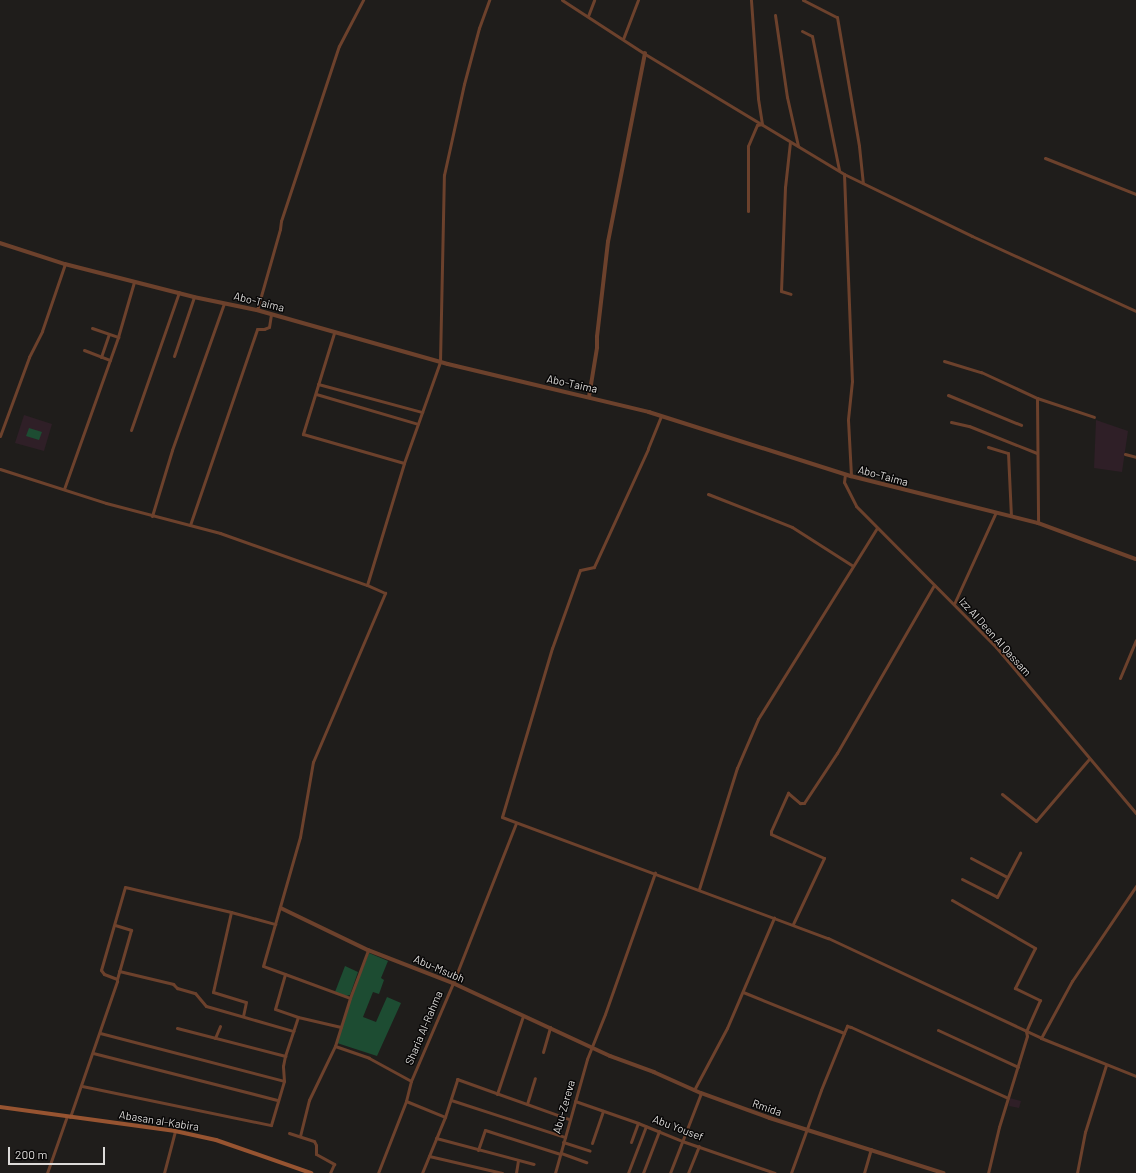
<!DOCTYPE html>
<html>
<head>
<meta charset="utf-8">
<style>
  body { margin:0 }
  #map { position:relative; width:1136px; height:1173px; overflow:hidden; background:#1f1d1b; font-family:Barlow,sans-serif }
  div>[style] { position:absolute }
  .education>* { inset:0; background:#2f1f27 }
  .green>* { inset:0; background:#1d4c32 }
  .minor>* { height:3px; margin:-1.5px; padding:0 1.5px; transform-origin:1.5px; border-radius:1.5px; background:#6c412c }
  .tertiary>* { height:3.5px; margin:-1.75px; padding:0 1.75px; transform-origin:1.75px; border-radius:1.75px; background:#6c412c }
  .secondary>* { height:4px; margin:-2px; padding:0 2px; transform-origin:2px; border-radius:2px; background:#975431 }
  span { translate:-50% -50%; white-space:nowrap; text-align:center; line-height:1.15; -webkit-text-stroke:3px #080707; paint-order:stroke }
  .street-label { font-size:11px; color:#dddbd9 }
  .scale { position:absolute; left:8px; top:1147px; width:97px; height:18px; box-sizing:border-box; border:2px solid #dddbd9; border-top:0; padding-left:5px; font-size:12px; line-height:14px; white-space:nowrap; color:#dddbd9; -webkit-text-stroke:3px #080707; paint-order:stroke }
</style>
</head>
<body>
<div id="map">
  <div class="education">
    <div style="clip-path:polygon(24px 415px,52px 424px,44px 451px,15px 443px)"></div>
    <div style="clip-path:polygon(1096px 420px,1128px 431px,1122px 472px,1094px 468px)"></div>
    <div style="clip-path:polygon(1010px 1098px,1021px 1101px,1019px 1108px,1009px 1106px)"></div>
  </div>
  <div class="green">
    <div style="clip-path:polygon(29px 428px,42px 432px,39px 440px,26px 436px)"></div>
    <div style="clip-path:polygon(369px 953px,388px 961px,381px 978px,384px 980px,379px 994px,373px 992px,363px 1017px,376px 1022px,387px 997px,401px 1003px,377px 1056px,337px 1043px,352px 995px)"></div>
    <div style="clip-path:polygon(345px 966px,358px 972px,350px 995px,346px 996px,335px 992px)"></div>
  </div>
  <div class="minor">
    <div style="left:562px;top:0;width:99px;rotate:33deg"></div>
    <div style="left:645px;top:54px;width:232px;rotate:31.1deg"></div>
    <div style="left:844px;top:174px;width:142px;rotate:25.8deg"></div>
    <div style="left:972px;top:236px;width:180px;rotate:24.6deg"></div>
    <div style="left:803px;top:0;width:38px;rotate:27deg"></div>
    <div style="left:837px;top:17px;width:131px;rotate:80.3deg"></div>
    <div style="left:859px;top:146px;width:37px;rotate:84deg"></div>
    <div style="left:775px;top:15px;width:83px;rotate:81.7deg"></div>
    <div style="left:787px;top:97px;width:50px;rotate:77.3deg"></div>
    <div style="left:588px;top:16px;width:17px;rotate:-69deg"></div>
    <div style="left:802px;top:31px;width:11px;rotate:27deg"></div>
    <div style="left:812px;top:36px;width:137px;rotate:78.6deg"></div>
    <div style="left:623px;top:39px;width:42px;rotate:-69deg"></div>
    <div style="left:790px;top:142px;width:45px;rotate:96.3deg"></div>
    <div style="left:785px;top:187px;width:104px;rotate:92.2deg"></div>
    <div style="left:781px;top:291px;width:10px;rotate:17deg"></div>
    <div style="left:1045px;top:158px;width:98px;rotate:21.6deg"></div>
    <div style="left:844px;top:174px;width:207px;rotate:87.8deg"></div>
    <div style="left:852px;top:381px;width:39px;rotate:96deg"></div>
    <div style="left:848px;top:420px;width:56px;rotate:86.9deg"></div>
    <div style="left:748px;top:211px;width:65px;rotate:-90deg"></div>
    <div style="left:748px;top:146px;width:23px;rotate:-67deg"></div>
    <div style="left:757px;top:125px;width:5px;rotate:-11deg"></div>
    <div style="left:762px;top:124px;width:26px;rotate:-99deg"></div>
    <div style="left:758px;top:98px;width:98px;rotate:-94.1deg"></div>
    <div style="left:257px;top:310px;width:84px;rotate:-74.1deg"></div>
    <div style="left:280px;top:229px;width:8px;rotate:-83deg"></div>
    <div style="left:281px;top:221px;width:184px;rotate:-71.7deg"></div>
    <div style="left:339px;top:46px;width:52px;rotate:-62.4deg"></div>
    <div style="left:92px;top:328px;width:28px;rotate:19deg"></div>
    <div style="left:118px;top:337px;width:57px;rotate:-73.8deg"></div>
    <div style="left:334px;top:333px;width:106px;rotate:107.1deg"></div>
    <div style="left:303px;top:434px;width:105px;rotate:16deg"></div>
    <div style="left:84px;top:350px;width:28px;rotate:21deg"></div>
    <div style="left:174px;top:356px;width:62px;rotate:-71.3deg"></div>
    <div style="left:101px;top:357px;width:24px;rotate:-71deg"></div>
    <div style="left:944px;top:361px;width:39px;rotate:17deg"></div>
    <div style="left:981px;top:372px;width:62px;rotate:24.9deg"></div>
    <div style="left:1037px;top:398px;width:60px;rotate:18.4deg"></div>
    <div style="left:318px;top:384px;width:108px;rotate:15.1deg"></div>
    <div style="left:316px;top:394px;width:106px;rotate:16.4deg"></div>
    <div style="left:948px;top:395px;width:79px;rotate:22.3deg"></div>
    <div style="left:1037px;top:398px;width:125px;rotate:89.5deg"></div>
    <div style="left:661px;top:416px;width:35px;rotate:112deg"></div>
    <div style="left:648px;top:449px;width:130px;rotate:114.6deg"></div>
    <div style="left:594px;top:567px;width:14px;rotate:168deg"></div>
    <div style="left:580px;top:570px;width:83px;rotate:109.7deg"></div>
    <div style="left:552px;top:648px;width:176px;rotate:106.5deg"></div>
    <div style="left:502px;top:817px;width:348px;rotate:20.4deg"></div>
    <div style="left:828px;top:938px;width:235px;rotate:25.1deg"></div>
    <div style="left:1041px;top:1038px;width:102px;rotate:21.8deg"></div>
    <div style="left:951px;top:422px;width:18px;rotate:13deg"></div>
    <div style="left:969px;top:426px;width:73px;rotate:21.7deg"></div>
    <div style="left:131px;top:430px;width:146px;rotate:-70.8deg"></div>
    <div style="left:0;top:436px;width:84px;rotate:-69.8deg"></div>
    <div style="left:29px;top:357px;width:29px;rotate:-63deg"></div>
    <div style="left:42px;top:331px;width:71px;rotate:-71.1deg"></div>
    <div style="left:988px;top:447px;width:21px;rotate:17deg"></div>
    <div style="left:1008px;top:453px;width:63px;rotate:87.3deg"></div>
    <div style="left:1125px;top:454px;width:11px;rotate:15deg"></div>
    <div style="left:0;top:469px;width:111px;rotate:17.8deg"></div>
    <div style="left:106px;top:503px;width:118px;rotate:14.7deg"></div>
    <div style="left:220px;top:533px;width:156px;rotate:19.5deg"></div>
    <div style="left:845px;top:474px;width:8px;rotate:97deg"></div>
    <div style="left:844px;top:482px;width:27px;rotate:63deg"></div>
    <div style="left:856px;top:506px;width:199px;rotate:45.2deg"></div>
    <div style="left:996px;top:647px;width:217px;rotate:49.9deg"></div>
    <div style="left:64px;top:489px;width:161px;rotate:-70.4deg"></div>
    <div style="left:708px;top:494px;width:90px;rotate:21.4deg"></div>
    <div style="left:792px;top:527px;width:72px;rotate:32.6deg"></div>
    <div style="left:152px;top:516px;width:69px;rotate:-73.1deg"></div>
    <div style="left:172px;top:450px;width:156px;rotate:-70.5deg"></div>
    <div style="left:190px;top:525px;width:207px;rotate:-71.1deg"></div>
    <div style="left:257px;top:329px;width:7px"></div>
    <div style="left:264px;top:329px;width:5px;rotate:-22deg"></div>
    <div style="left:269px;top:327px;width:13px;rotate:-81deg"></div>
    <div style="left:954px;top:604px;width:101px;rotate:-65.5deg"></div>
    <div style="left:1120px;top:678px;width:41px;rotate:-67.2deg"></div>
    <div style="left:1002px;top:794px;width:43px;rotate:38.5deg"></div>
    <div style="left:1036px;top:821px;width:82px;rotate:-49.5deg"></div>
    <div style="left:971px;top:858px;width:41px;rotate:27.8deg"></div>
    <div style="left:962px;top:879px;width:39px;rotate:27deg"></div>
    <div style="left:997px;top:897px;width:50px;rotate:-62.4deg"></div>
    <div style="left:699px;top:889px;width:127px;rotate:-72.6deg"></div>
    <div style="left:737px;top:768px;width:53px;rotate:-66.8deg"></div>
    <div style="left:758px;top:719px;width:225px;rotate:-58.1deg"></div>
    <div style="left:952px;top:900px;width:96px;rotate:30deg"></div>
    <div style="left:1035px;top:948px;width:45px;rotate:116.6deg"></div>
    <div style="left:1015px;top:988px;width:28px;rotate:26deg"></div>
    <div style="left:1040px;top:1000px;width:34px;rotate:114deg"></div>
    <div style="left:1026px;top:1031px;width:5px;rotate:79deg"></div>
    <div style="left:1027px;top:1036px;width:95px;rotate:107.1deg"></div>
    <div style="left:999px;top:1127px;width:47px;rotate:103.4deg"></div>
    <div style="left:231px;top:912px;width:82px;rotate:102.7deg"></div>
    <div style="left:213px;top:992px;width:34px;rotate:17deg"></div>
    <div style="left:246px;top:1002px;width:14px;rotate:102deg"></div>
    <div style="left:793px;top:924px;width:73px;rotate:-64.8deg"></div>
    <div style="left:824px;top:858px;width:58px;rotate:-155.6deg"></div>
    <div style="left:771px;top:834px;width:3px;rotate:-90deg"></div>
    <div style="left:771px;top:831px;width:42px;rotate:-65.9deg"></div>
    <div style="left:788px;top:793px;width:16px;rotate:40deg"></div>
    <div style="left:800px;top:803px;width:4px"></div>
    <div style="left:804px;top:803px;width:60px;rotate:-56.6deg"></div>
    <div style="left:837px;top:753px;width:194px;rotate:-60deg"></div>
    <div style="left:115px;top:925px;width:17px;rotate:17deg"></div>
    <div style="left:131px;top:930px;width:51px;rotate:105.9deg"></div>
    <div style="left:119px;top:971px;width:56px;rotate:13.5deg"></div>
    <div style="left:173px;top:984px;width:6px;rotate:45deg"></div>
    <div style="left:177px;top:988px;width:19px;rotate:16deg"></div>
    <div style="left:195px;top:993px;width:17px;rotate:50deg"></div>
    <div style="left:206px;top:1006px;width:91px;rotate:16deg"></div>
    <div style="left:285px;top:974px;width:69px;rotate:20.3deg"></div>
    <div style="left:743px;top:992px;width:109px;rotate:22.1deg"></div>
    <div style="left:844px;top:1033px;width:61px;rotate:112deg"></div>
    <div style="left:821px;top:1090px;width:88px;rotate:109.9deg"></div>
    <div style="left:298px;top:1017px;width:44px;rotate:13.1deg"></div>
    <div style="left:177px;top:1028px;width:112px;rotate:14.5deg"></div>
    <div style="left:938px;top:1030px;width:88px;rotate:24.8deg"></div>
    <div style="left:100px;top:1033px;width:190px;rotate:14.6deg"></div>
    <div style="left:844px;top:1033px;width:8px;rotate:-67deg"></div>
    <div style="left:847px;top:1026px;width:4px;rotate:14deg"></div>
    <div style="left:851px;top:1027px;width:172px;rotate:24.3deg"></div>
    <div style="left:215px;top:1038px;width:13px;rotate:-67deg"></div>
    <div style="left:1041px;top:1038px;width:65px;rotate:-61.5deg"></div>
    <div style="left:1072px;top:981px;width:115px;rotate:-56deg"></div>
    <div style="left:335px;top:1046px;width:36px;rotate:19deg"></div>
    <div style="left:369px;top:1058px;width:48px;rotate:28.7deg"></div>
    <div style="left:543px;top:1052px;width:26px;rotate:-74deg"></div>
    <div style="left:93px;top:1053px;width:191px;rotate:14.3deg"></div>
    <div style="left:82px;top:1086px;width:193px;rotate:11.7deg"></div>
    <div style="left:271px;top:1125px;width:46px;rotate:-73.5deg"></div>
    <div style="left:284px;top:1081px;width:15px;rotate:-94deg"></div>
    <div style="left:283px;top:1066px;width:10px;rotate:-79deg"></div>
    <div style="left:285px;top:1056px;width:41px;rotate:-71.6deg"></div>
    <div style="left:298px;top:1017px;width:24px;rotate:-161deg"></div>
    <div style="left:275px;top:1009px;width:36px;rotate:-74deg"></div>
    <div style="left:285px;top:974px;width:23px;rotate:-160deg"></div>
    <div style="left:263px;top:966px;width:134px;rotate:-74deg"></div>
    <div style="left:300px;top:837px;width:76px;rotate:-80.2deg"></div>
    <div style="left:313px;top:762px;width:184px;rotate:-66.9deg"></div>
    <div style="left:385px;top:593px;width:20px;rotate:-156deg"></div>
    <div style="left:367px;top:585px;width:127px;rotate:-73.1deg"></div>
    <div style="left:404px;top:463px;width:107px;rotate:-70.4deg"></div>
    <div style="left:440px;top:362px;width:187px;rotate:-88.8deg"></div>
    <div style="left:444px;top:175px;width:93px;rotate:-77.6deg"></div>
    <div style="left:464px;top:84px;width:58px;rotate:-75deg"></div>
    <div style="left:479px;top:28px;width:30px;rotate:-70deg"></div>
    <div style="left:694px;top:1090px;width:70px;rotate:-62deg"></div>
    <div style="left:727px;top:1028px;width:120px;rotate:-66.9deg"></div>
    <div style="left:497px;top:1094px;width:82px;rotate:-71.6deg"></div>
    <div style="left:451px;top:1100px;width:120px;rotate:18deg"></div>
    <div style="left:406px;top:1101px;width:42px;rotate:22.3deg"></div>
    <div style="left:575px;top:1101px;width:67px;rotate:19.2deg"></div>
    <div style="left:638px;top:1123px;width:48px;rotate:22.2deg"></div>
    <div style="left:682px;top:1141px;width:98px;rotate:19deg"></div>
    <div style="left:527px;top:1104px;width:27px;rotate:-73deg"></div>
    <div style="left:70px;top:1117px;width:144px;rotate:-70.9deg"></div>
    <div style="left:117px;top:981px;width:2px;rotate:-90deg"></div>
    <div style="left:117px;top:979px;width:14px;rotate:-159deg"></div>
    <div style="left:104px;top:974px;width:5px;rotate:-127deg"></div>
    <div style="left:101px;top:970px;width:86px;rotate:-73.9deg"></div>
    <div style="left:125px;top:887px;width:109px;rotate:13.3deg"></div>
    <div style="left:231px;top:912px;width:46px;rotate:15.3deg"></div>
    <div style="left:289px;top:1133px;width:26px;rotate:18deg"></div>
    <div style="left:314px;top:1141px;width:4px;rotate:63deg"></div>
    <div style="left:316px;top:1145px;width:9px;rotate:90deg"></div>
    <div style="left:316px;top:1154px;width:21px;rotate:29deg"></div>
    <div style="left:334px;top:1164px;width:10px;rotate:114deg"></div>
    <div style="left:300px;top:1136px;width:37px;rotate:-76deg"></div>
    <div style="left:309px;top:1100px;width:60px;rotate:-64.3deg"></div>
    <div style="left:335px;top:1046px;width:50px;rotate:-72.6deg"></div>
    <div style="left:350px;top:998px;width:51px;rotate:-69.4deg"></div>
    <div style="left:436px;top:1138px;width:101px;rotate:14.9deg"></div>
    <div style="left:563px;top:1142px;width:28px;rotate:18deg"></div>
    <div style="left:631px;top:1142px;width:20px;rotate:-70deg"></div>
    <div style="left:592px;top:1143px;width:34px;rotate:-71deg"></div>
    <div style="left:478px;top:1150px;width:21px;rotate:-71deg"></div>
    <div style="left:485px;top:1130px;width:79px;rotate:17.7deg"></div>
    <div style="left:561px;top:1153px;width:27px;rotate:20deg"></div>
    <div style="left:429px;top:1156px;width:75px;rotate:13.1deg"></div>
    <div style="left:47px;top:1173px;width:60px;rotate:-70.7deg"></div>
    <div style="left:164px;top:1173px;width:43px;rotate:-75.3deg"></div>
    <div style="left:378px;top:1173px;width:77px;rotate:-68.7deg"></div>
    <div style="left:406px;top:1101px;width:21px;rotate:-76deg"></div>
    <div style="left:411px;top:1081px;width:107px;rotate:-66.8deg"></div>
    <div style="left:453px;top:983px;width:172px;rotate:-68.5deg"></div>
    <div style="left:422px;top:1173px;width:61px;rotate:-67.7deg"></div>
    <div style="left:445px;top:1117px;width:40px;rotate:-72deg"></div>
    <div style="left:457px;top:1079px;width:119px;rotate:19.7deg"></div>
    <div style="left:516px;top:1173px;width:12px;rotate:-81deg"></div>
    <div style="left:555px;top:1173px;width:118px;rotate:-74.3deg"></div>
    <div style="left:587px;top:1059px;width:48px;rotate:-68.2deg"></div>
    <div style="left:605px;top:1014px;width:150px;rotate:-70.5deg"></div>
    <div style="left:628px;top:1173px;width:50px;rotate:-69deg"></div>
    <div style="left:643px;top:1173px;width:45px;rotate:-69.1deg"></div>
    <div style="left:670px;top:1173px;width:86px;rotate:-68.8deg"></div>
    <div style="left:688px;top:1173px;width:29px;rotate:-68deg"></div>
    <div style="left:864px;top:1173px;width:25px;rotate:-74deg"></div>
    <div style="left:1077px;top:1173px;width:42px;rotate:-79deg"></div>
    <div style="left:1085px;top:1132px;width:70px;rotate:-72.6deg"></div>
  </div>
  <div class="tertiary">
    <div style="left:0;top:243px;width:68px;rotate:17.9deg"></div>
    <div style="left:65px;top:264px;width:133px;rotate:14.3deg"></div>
    <div style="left:194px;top:297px;width:64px;rotate:11.7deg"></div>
    <div style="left:257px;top:310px;width:198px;rotate:15.8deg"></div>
    <div style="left:448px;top:364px;width:207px;rotate:13.4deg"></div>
    <div style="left:649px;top:412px;width:212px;rotate:17.6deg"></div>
    <div style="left:851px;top:476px;width:193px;rotate:14.1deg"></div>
    <div style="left:1038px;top:523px;width:104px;rotate:20.2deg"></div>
    <div style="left:589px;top:397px;width:50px;rotate:-80.7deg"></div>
    <div style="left:597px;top:348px;width:11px;rotate:-90deg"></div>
    <div style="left:597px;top:337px;width:96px;rotate:-83.4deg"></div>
    <div style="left:608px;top:242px;width:192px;rotate:-78.9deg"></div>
    <div style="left:281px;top:908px;width:97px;rotate:25.8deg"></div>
    <div style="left:368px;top:950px;width:91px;rotate:21.2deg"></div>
    <div style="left:453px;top:983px;width:173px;rotate:24.9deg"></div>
    <div style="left:610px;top:1056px;width:47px;rotate:20deg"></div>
    <div style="left:654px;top:1072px;width:51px;rotate:24.1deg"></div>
    <div style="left:701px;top:1093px;width:73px;rotate:19.9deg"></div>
    <div style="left:770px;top:1118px;width:182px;rotate:17.6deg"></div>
  </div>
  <div class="secondary">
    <div style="left:0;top:1107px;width:177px;rotate:7.8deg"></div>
    <div style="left:175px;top:1131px;width:42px;rotate:12.4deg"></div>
    <div style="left:216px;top:1140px;width:101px;rotate:19.2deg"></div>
  </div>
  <div class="street-label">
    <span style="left:259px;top:302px;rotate:14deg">Abo-Taima</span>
    <span style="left:572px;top:384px;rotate:12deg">Abo-Taima</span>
    <span style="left:883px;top:476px;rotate:15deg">Abo-Taima</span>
    <span style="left:995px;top:637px;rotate:48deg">Izz Al Deen Al Qassam</span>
    <span style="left:439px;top:969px;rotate:23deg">Abu-Msubh</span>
    <span style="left:424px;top:1028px;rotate:-67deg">Sharia Al-Rahma</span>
    <span style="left:564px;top:1107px;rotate:-74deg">Abu-Zereva</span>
    <span style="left:767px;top:1108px;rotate:19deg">Rmida</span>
    <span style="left:159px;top:1121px;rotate:9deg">Abasan al-Kabira</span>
    <span style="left:678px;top:1128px;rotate:21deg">Abu Yousef</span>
  </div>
  <div class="scale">200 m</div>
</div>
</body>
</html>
